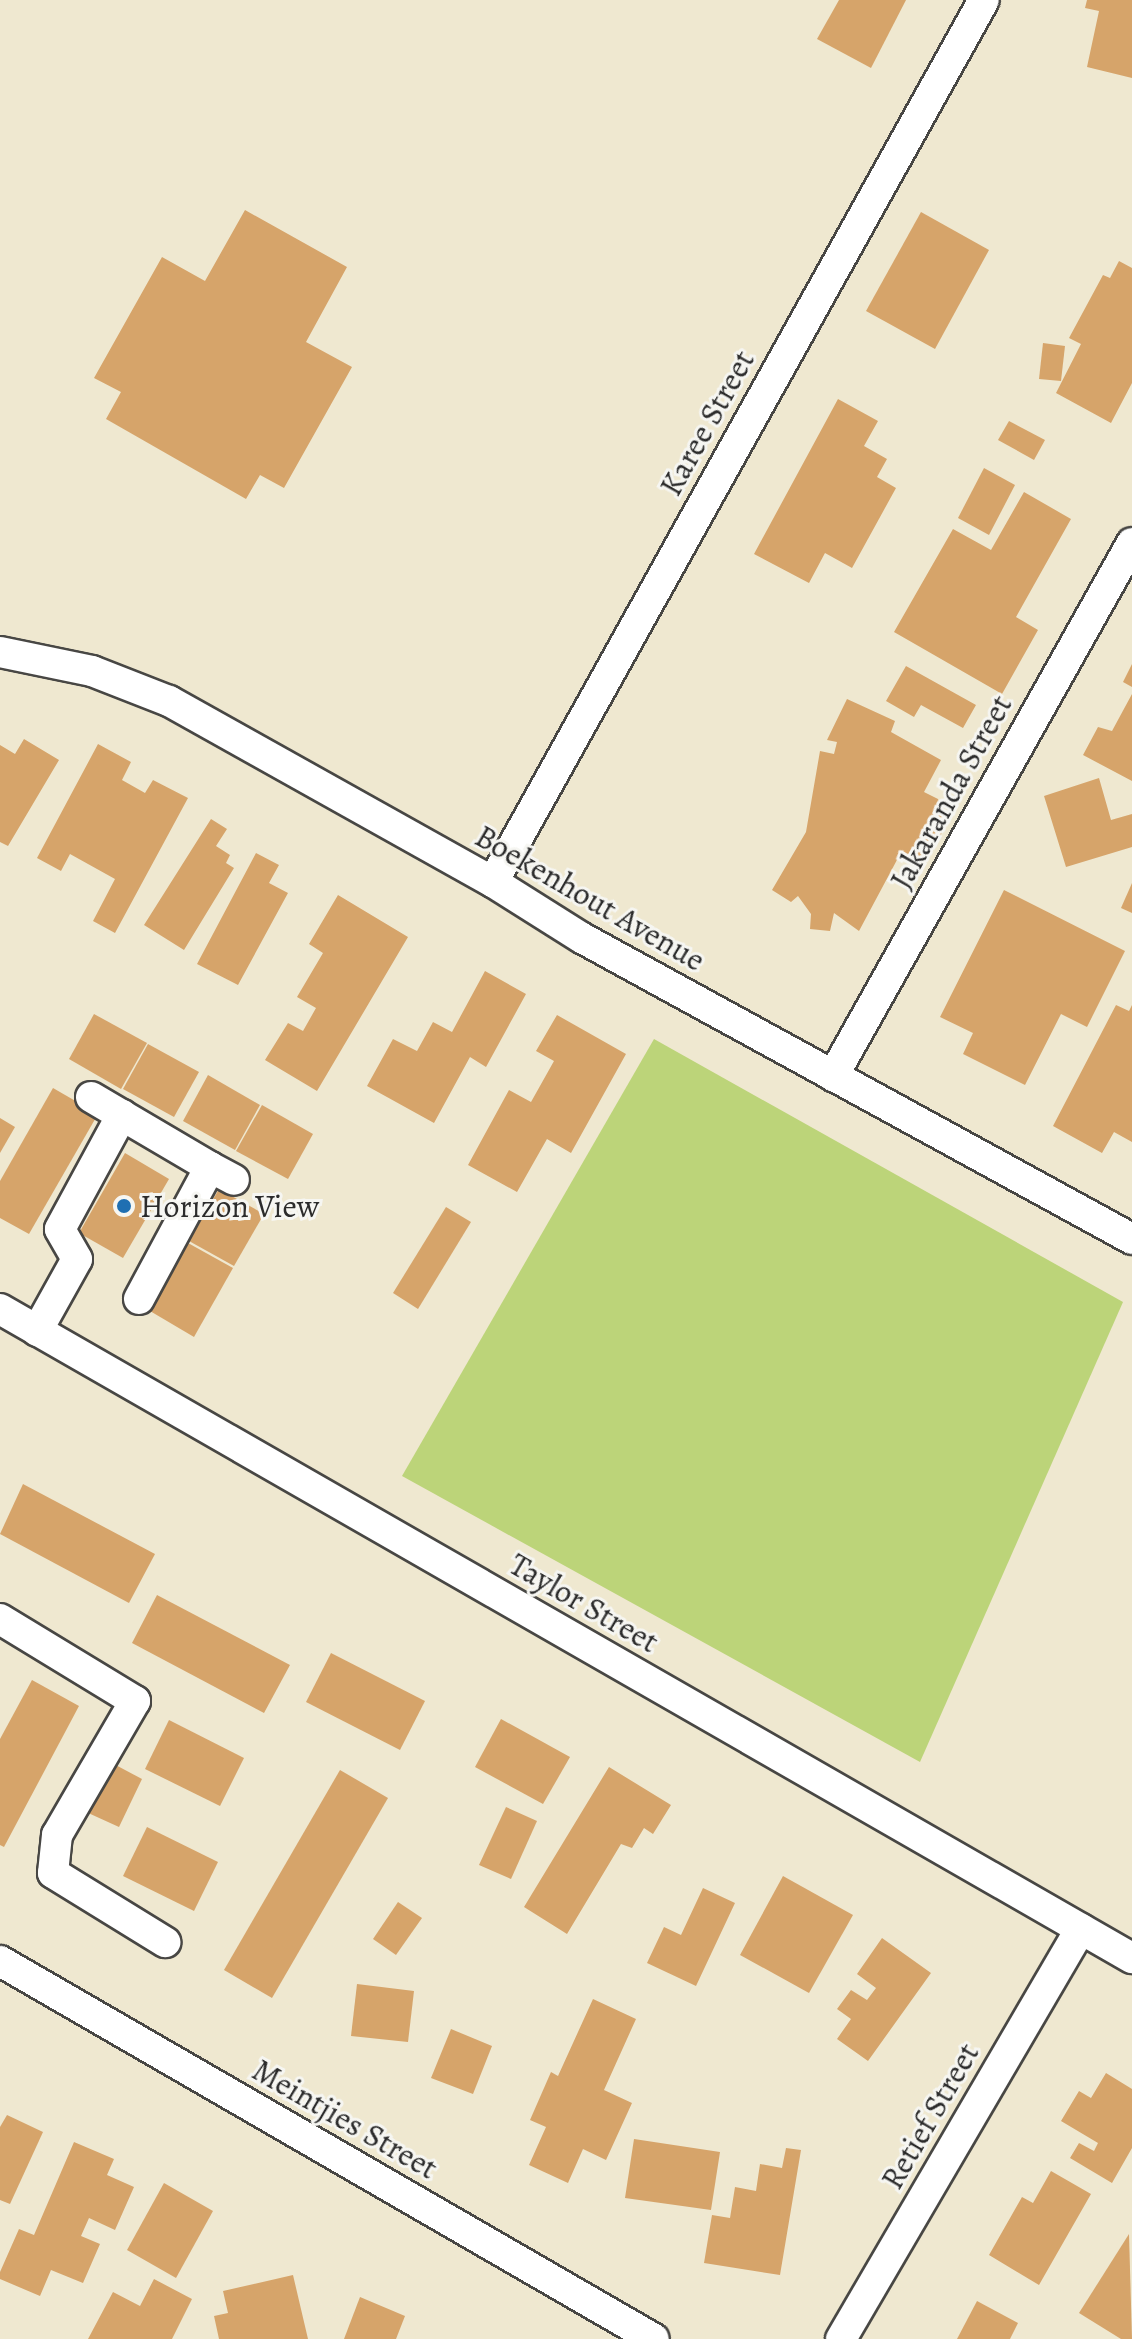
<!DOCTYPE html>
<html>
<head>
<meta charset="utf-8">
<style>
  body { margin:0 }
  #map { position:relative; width:1132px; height:2339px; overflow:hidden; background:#efe8d0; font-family:Alegreya,serif }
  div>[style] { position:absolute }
  .green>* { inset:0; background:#bcd479 }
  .building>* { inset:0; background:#d6a46a }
  .roads { filter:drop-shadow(2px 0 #484744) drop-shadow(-2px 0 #484744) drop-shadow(0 2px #484744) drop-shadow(0 -2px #484744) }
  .minor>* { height:30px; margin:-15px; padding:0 15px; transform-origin:15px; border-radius:15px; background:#fff }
  .dots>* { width:22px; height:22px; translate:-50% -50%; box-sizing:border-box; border:4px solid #f6f6f2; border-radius:50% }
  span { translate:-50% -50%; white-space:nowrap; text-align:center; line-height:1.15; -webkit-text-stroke:6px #f6f6f2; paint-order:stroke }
  .street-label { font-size:32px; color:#2b2b2b }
  .poi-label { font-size:32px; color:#2b2b2b }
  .left { translate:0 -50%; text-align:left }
</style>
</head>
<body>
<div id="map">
  <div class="green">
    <div style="clip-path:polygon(654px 1039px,1123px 1302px,920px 1762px,402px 1476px)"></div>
  </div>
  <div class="building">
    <div style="clip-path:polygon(839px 0,906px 0,871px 68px,817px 39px)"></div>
    <div style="clip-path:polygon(1087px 0,1132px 0,1132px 78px,1087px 67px,1099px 11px,1085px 8px)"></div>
    <div style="clip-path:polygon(245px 210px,347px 267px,306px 342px,352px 367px,284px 488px,260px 475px,246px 499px,106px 419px,121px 392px,94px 378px,162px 257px,205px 281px)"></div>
    <div style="clip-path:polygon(921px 212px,989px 250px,935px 349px,866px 311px)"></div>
    <div style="clip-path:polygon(1119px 261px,1132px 268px,1132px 383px,1111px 423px,1056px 393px,1081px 344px,1069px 338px,1103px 275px,1110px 278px)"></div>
    <div style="clip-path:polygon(1043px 343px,1065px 346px,1061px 381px,1039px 379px)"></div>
    <div style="clip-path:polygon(838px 399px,878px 421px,864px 446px,887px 459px,877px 477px,896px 488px,852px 568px,825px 553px,809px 583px,754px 554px)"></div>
    <div style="clip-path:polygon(1009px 421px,1045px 440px,1034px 460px,998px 440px)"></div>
    <div style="clip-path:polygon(984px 468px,1015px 485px,989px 535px,958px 518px)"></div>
    <div style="clip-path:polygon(1024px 492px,1071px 519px,1016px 617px,1038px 630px,1002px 694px,894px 632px,953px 529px,991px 550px)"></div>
    <div style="clip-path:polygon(1132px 664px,1132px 687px,1123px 682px)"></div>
    <div style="clip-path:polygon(906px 666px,976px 705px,963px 728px,921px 705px,914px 717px,886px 701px)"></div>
    <div style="clip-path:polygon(1132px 694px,1132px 781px,1083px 755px,1098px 727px,1112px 731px)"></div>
    <div style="clip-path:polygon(847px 699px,895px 721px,891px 732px,941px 760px,924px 792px,938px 799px,948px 822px,928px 858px,898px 858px,859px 931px,834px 913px,830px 931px,810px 929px,811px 914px,798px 896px,791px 902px,772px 890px,806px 832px,820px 751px,834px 754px,837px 742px,827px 740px)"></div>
    <div style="clip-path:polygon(24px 739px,59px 760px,8px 846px,0 842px,0 745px,15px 754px)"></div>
    <div style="clip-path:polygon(98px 744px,131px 762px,122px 780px,145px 793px,153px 780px,188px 798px,115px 933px,93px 921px,115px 879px,70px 854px,61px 871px,37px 858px)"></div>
    <div style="clip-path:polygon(1099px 778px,1111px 820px,1132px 814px,1132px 847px,1066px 867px,1044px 796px)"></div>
    <div style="clip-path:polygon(211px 819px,227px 829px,216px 846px,230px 855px,226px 863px,234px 868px,184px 950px,144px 925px)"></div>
    <div style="clip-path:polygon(256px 853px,279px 865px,269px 883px,288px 893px,238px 985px,197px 964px)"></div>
    <div style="clip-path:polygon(1132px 883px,1132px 913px,1121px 908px)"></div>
    <div style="clip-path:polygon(1004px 890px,1125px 951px,1087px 1027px,1061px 1014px,1025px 1085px,963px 1054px,973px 1033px,940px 1017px)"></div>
    <div style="clip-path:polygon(338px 895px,408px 937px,317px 1091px,265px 1060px,288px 1023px,303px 1031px,316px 1008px,297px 997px,323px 953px,309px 944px)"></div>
    <div style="clip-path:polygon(485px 971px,526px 994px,486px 1067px,470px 1057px,434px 1123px,367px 1086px,393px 1039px,417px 1051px,433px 1022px,452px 1032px)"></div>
    <div style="clip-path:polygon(1116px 1005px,1129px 1011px,1132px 1005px,1132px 1142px,1114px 1132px,1102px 1153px,1053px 1126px)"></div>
    <div style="clip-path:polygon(94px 1014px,147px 1043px,121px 1089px,69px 1059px)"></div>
    <div style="clip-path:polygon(557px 1015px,626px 1054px,571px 1153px,547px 1139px,517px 1192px,468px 1165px,509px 1090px,531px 1102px,554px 1061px,536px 1051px)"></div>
    <div style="clip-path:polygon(148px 1044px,199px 1072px,174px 1117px,123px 1089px)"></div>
    <div style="clip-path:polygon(208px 1075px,260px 1105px,235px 1150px,183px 1121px)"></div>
    <div style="clip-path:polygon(53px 1088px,98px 1114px,29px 1234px,0 1218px,0 1181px)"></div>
    <div style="clip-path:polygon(262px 1105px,313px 1134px,288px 1179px,236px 1151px)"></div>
    <div style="clip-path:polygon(0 1118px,15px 1127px,0 1153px)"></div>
    <div style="clip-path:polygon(125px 1153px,169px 1179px,123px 1258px,79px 1233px)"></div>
    <div style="clip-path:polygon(219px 1189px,264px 1214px,234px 1266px,189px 1241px)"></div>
    <div style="clip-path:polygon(446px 1207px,471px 1222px,418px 1309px,393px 1293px)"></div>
    <div style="clip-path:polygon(188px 1243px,233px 1268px,194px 1337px,150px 1311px)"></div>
    <div style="clip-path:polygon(23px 1484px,155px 1554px,129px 1603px,0 1534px)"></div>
    <div style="clip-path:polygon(157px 1595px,290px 1665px,264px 1713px,132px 1643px)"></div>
    <div style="clip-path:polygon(331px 1653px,425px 1701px,400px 1750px,306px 1702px)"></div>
    <div style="clip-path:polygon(32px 1680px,79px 1706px,4px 1847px,0 1845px,0 1739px)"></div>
    <div style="clip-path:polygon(501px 1719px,570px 1757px,543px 1804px,475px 1767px)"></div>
    <div style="clip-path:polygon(169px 1720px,244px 1758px,220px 1806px,145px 1769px)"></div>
    <div style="clip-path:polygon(110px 1762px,142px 1779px,119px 1827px,86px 1812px)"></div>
    <div style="clip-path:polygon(609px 1767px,671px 1805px,653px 1834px,644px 1828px,632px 1848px,621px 1844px,567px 1934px,524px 1907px)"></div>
    <div style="clip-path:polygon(340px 1770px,388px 1798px,272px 1998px,224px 1970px)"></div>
    <div style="clip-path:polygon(506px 1807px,537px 1821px,511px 1879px,479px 1865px)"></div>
    <div style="clip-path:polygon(147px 1827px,218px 1862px,194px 1911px,123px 1876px)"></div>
    <div style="clip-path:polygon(783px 1876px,853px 1915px,809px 1993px,740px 1955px)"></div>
    <div style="clip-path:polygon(703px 1888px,735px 1903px,696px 1986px,647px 1963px,664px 1927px,681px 1935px)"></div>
    <div style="clip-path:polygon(398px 1902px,422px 1918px,396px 1955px,373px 1939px)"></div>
    <div style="clip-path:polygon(882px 1938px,931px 1973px,868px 2061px,837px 2039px,851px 2019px,837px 2009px,851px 1990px,867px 2000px,876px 1988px,857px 1974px)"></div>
    <div style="clip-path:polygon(357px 1984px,414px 1991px,408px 2042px,351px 2036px)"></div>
    <div style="clip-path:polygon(593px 1999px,636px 2019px,604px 2090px,632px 2103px,606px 2160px,583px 2149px,568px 2183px,529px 2165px,546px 2127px,530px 2120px,551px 2072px,558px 2076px)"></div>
    <div style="clip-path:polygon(451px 2029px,492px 2046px,473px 2094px,431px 2078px)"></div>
    <div style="clip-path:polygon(1106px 2073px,1132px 2089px,1132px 2148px,1112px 2183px,1070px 2158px,1079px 2143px,1094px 2151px,1098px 2143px,1061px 2121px,1079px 2091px,1091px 2098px)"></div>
    <div style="clip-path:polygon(7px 2115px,43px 2132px,10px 2204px,0 2200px,0 2127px)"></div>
    <div style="clip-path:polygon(634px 2139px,720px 2152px,711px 2210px,625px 2198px)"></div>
    <div style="clip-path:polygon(74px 2142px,114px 2159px,107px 2175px,134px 2187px,115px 2230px,89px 2218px,81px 2236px,100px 2244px,83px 2283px,51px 2270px,40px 2296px,0 2279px,0 2272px,19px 2229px,34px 2235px)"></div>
    <div style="clip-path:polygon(786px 2148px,801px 2150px,780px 2275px,704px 2263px,712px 2215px,730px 2218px,735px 2187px,756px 2191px,760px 2164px,782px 2168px)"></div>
    <div style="clip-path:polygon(1051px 2171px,1091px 2194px,1039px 2285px,989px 2255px,1022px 2197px,1033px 2203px)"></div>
    <div style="clip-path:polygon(164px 2183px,213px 2211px,176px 2278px,127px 2250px)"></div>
    <div style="clip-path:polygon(1129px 2234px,1132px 2339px,1121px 2339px,1079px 2313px)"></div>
    <div style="clip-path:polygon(293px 2275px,308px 2339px,219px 2339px,214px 2316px,228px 2313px,223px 2291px)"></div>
    <div style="clip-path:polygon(154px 2279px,192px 2299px,172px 2339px,88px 2339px,113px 2292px,140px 2306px)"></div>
    <div style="clip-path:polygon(360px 2297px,405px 2316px,396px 2339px,344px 2339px)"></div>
    <div style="clip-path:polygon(977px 2301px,1018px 2323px,1010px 2339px,957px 2339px)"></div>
  </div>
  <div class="roads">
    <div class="minor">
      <div style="left:0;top:652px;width:94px;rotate:11.7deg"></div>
      <div style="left:92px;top:671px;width:83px;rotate:21.3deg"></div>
      <div style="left:169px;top:701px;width:371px;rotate:29.2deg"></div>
      <div style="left:493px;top:882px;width:105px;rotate:32.2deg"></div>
      <div style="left:582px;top:938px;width:627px;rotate:28.69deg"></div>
      <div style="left:493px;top:882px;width:1009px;rotate:-60.9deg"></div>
      <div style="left:833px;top:1076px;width:611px;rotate:-60.71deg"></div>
      <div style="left:91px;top:1097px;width:138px;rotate:30.5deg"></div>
      <div style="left:139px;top:1299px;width:150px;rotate:-61.7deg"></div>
      <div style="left:210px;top:1167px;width:27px;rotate:28deg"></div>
      <div style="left:0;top:1309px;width:1305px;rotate:29.83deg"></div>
      <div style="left:37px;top:1331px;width:82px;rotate:-60.9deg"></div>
      <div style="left:77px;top:1259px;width:34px;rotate:-120deg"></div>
      <div style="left:60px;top:1229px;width:130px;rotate:-61.5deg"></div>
      <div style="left:0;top:1619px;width:158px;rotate:31.3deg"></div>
      <div style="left:135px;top:1701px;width:155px;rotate:120.2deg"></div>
      <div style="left:57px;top:1835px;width:38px;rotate:96deg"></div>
      <div style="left:53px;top:1873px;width:132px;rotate:31.6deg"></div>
      <div style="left:0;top:1961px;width:755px;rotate:30.03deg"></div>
      <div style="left:841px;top:2339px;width:475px;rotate:-59.7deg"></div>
    </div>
  </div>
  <div class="dots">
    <div style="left:124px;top:1206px;background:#1f6fb2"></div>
  </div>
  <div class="street-label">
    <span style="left:707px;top:423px;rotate:-61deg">Karee Street</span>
    <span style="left:951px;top:792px;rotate:-61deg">Jakaranda Street</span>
    <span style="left:590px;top:898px;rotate:30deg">Boekenhout Avenue</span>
    <span style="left:584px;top:1603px;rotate:30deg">Taylor Street</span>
    <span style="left:930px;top:2116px;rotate:-60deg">Retief Street</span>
    <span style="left:345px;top:2119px;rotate:30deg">Meintjies Street</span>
  </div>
  <div class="poi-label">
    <span class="left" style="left:140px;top:1206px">Horizon View</span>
  </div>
</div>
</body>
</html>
